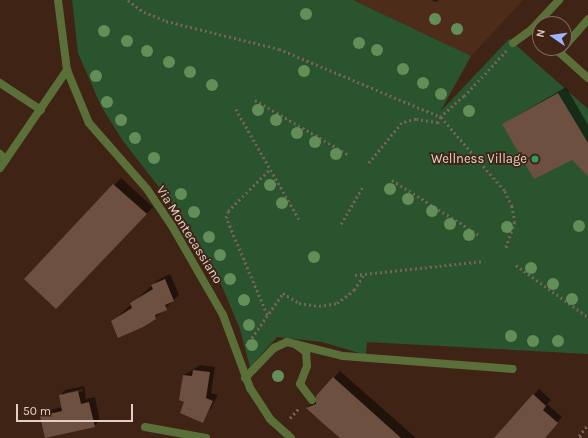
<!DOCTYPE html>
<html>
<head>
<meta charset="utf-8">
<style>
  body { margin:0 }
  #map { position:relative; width:588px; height:438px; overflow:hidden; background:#3f2416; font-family:Karla,sans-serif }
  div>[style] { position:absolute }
  .built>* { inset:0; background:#4d2c1a }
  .green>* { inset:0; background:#2a542e }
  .shadow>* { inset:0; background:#0007 }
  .building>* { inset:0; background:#6e5041 }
  .path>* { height:2.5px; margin-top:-1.25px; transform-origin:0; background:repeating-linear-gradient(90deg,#7a6256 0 2px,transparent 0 5px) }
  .service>* { height:8px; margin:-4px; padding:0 4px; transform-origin:4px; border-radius:4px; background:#5b6f39 }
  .minor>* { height:8px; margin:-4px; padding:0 4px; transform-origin:4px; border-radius:4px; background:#5b6f39 }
  .trees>* { width:12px; height:12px; margin:-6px; border-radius:50%; background:#648e57 }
  .dots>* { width:11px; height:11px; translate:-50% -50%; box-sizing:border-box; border:2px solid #3f2416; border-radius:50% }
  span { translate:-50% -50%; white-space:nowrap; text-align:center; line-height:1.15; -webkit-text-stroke:3.5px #3f2416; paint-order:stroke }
  .poi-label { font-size:13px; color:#e2d0c7 }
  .right { translate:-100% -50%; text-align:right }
  .street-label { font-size:13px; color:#e2d0c7 }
  .north { position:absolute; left:532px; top:16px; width:40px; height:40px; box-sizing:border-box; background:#3f2416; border:1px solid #80695d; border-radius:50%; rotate:283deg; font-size:11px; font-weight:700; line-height:16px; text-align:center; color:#e2d0c7 }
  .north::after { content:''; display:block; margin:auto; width:14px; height:18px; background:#a0b3fd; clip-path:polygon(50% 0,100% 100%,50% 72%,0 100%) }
  .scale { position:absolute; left:16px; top:404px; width:117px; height:18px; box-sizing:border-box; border:2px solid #e2d0c7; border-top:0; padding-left:5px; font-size:12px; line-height:14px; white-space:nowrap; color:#e2d0c7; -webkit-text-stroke:3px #3f2416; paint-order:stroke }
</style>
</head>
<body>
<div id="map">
  <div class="built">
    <div style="clip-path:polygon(353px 0,523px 0,471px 56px)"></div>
  </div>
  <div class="green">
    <div style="clip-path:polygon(72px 0,353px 0,471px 56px,440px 112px,509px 39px,588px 109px,588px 354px,367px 342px,366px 355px,322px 342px,277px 337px,250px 367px,240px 329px,218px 277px,187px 223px,123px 141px,101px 106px,78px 53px)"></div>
  </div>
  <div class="shadow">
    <div style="clip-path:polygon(431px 0,439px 0,436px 2px)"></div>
    <div style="clip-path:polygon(566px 87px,588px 125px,588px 174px,572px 159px,503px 124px)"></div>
    <div style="clip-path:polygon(121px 178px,153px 207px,56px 308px,26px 279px)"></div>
    <div style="clip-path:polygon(170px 274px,179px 295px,155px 318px,113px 321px,158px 280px)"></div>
    <div style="clip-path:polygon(200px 365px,215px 367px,211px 393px,218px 395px,203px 422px,186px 402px,184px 375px)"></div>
    <div style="clip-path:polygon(340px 371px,416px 438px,341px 438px,307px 408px)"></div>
    <div style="clip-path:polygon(evenodd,84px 386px,86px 399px,95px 397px,100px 421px,94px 426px,41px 416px,47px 411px,62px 407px,60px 396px,65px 390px,84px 386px,83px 389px,83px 391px,65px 395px,65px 393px,83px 389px)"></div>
    <div style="clip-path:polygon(539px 389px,551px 400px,547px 404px,562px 417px,544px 438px,495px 438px)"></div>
  </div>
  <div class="building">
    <div style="clip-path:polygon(558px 93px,588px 143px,588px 176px,572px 160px,534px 179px,502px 124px)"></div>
    <div style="clip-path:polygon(113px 184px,147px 214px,56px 309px,24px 279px)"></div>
    <div style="clip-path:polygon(165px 279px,174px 301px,165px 305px,167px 310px,155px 315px,156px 319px,143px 327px,118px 338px,111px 321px,132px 308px,130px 303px,153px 289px,151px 285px)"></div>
    <div style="clip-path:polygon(193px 370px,210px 372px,206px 398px,213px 401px,203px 423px,180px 413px,184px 402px,179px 400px,183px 375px,192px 376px)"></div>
    <div style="clip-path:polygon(333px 377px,401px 438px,340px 438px,326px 426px,306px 408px,316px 404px,316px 396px)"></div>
    <div style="clip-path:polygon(78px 391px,81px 404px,89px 402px,95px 427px,45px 438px,40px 416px,62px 411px,59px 395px)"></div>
    <div style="clip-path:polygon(533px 394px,546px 406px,543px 410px,558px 423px,545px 438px,494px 438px)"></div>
  </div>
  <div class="path">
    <div style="left:128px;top:0;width:20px;rotate:37deg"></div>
    <div style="left:144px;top:12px;width:24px;rotate:22deg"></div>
    <div style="left:166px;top:21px;width:116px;rotate:13.9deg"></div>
    <div style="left:279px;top:49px;width:176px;rotate:22.8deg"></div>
    <div style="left:441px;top:117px;width:7px;rotate:117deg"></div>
    <div style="left:438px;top:123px;width:22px;rotate:-170deg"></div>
    <div style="left:416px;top:119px;width:15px;rotate:164deg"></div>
    <div style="left:402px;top:123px;width:52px;rotate:129.5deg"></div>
    <div style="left:464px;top:96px;width:31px;rotate:138deg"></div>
    <div style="left:441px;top:117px;width:98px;rotate:49.1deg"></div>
    <div style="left:505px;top:191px;width:17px;rotate:65deg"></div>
    <div style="left:512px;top:206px;width:16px;rotate:79deg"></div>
    <div style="left:515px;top:222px;width:28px;rotate:109deg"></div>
    <div style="left:464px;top:96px;width:62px;rotate:-47deg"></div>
    <div style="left:255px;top:100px;width:109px;rotate:30.3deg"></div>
    <div style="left:236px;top:109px;width:127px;rotate:60.2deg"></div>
    <div style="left:392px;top:180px;width:105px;rotate:32.2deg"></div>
    <div style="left:341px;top:224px;width:44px;rotate:-59.9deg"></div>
    <div style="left:516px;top:265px;width:89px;rotate:35.8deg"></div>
    <div style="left:355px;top:275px;width:130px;rotate:-6.2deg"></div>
    <div style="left:267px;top:315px;width:105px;rotate:-112.9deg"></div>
    <div style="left:226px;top:218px;width:7px;rotate:-74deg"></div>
    <div style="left:228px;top:211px;width:59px;rotate:-45deg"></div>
    <div style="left:246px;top:346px;width:65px;rotate:-55.1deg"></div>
    <div style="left:283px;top:293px;width:19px;rotate:32deg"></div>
    <div style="left:299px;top:303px;width:20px;rotate:9deg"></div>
    <div style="left:319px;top:306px;width:18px;rotate:-9deg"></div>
    <div style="left:337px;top:303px;width:21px;rotate:-37deg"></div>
    <div style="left:354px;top:290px;width:19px;rotate:-58deg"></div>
    <div style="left:290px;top:418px;width:13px;rotate:-48deg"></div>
    <div style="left:581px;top:438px;width:3px;rotate:-135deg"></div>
    <div style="left:579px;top:436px;width:14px;rotate:-51deg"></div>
  </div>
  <div class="service">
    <div style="left:532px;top:29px;width:11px;rotate:41deg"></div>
    <div style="left:513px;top:43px;width:24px;rotate:-36deg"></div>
    <div style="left:532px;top:29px;width:40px;rotate:-47deg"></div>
    <div style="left:0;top:83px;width:49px;rotate:33.4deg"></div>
    <div style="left:0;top:154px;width:8px;rotate:45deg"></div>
    <div style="left:0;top:168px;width:119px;rotate:-55.6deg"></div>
    <div style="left:295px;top:344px;width:14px;rotate:36deg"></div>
    <div style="left:306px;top:352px;width:14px;rotate:86deg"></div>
    <div style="left:307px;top:366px;width:19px;rotate:111deg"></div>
    <div style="left:300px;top:384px;width:20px;rotate:53deg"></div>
    <div style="left:245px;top:378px;width:42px;rotate:-46deg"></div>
    <div style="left:274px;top:348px;width:14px;rotate:-25deg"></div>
    <div style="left:287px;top:342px;width:58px;rotate:14deg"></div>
    <div style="left:343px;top:356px;width:170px;rotate:4.4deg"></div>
  </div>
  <div class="minor">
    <div style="left:58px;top:0;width:71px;rotate:82.7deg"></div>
    <div style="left:67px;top:70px;width:57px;rotate:67.5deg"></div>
    <div style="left:89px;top:123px;width:88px;rotate:48.7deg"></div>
    <div style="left:147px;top:189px;width:45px;rotate:56deg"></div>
    <div style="left:172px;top:226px;width:103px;rotate:60.2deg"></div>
    <div style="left:223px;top:315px;width:78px;rotate:69.7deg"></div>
    <div style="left:250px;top:388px;width:37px;rotate:57deg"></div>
    <div style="left:270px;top:419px;width:28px;rotate:42deg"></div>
    <div style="left:564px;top:47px;width:37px;rotate:-49deg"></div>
    <div style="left:563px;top:48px;width:6px;rotate:135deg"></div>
    <div style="left:559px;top:52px;width:39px;rotate:42deg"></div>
    <div style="left:145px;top:427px;width:62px;rotate:10.2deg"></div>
  </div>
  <div class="trees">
    <div style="left:306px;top:14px"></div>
    <div style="left:435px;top:19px"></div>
    <div style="left:457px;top:29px"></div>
    <div style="left:104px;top:31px"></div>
    <div style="left:127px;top:41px"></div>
    <div style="left:359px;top:43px"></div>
    <div style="left:377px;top:50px"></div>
    <div style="left:147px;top:51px"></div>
    <div style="left:169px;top:62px"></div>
    <div style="left:403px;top:69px"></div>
    <div style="left:304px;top:71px"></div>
    <div style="left:190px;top:72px"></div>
    <div style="left:96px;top:76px"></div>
    <div style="left:423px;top:83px"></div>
    <div style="left:212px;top:85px"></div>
    <div style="left:441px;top:94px"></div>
    <div style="left:107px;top:102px"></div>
    <div style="left:258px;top:110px"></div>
    <div style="left:469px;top:111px"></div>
    <div style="left:121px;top:120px"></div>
    <div style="left:276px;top:120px"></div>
    <div style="left:297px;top:133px"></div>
    <div style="left:135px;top:138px"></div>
    <div style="left:315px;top:142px"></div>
    <div style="left:336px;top:154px"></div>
    <div style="left:154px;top:158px"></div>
    <div style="left:270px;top:185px"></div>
    <div style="left:390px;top:189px"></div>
    <div style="left:181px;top:194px"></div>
    <div style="left:408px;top:199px"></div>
    <div style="left:282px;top:203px"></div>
    <div style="left:432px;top:211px"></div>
    <div style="left:194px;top:212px"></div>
    <div style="left:450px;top:224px"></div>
    <div style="left:579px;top:226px"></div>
    <div style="left:507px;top:227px"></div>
    <div style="left:469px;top:235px"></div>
    <div style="left:209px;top:237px"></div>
    <div style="left:220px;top:255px"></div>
    <div style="left:314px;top:257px"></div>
    <div style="left:531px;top:268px"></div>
    <div style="left:230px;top:279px"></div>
    <div style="left:553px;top:284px"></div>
    <div style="left:572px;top:299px"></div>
    <div style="left:244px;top:300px"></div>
    <div style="left:249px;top:325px"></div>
    <div style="left:511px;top:336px"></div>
    <div style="left:533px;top:341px"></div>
    <div style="left:558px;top:341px"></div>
    <div style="left:252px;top:345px"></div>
    <div style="left:278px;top:376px"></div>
  </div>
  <div class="dots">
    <div style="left:535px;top:159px;background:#2e9e5b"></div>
  </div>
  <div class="poi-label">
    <span class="right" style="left:527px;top:159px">Wellness Village</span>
  </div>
  <div class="street-label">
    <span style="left:189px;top:235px;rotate:58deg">Via Montecassiano</span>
  </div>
  <div class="north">N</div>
  <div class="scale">50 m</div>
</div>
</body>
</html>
